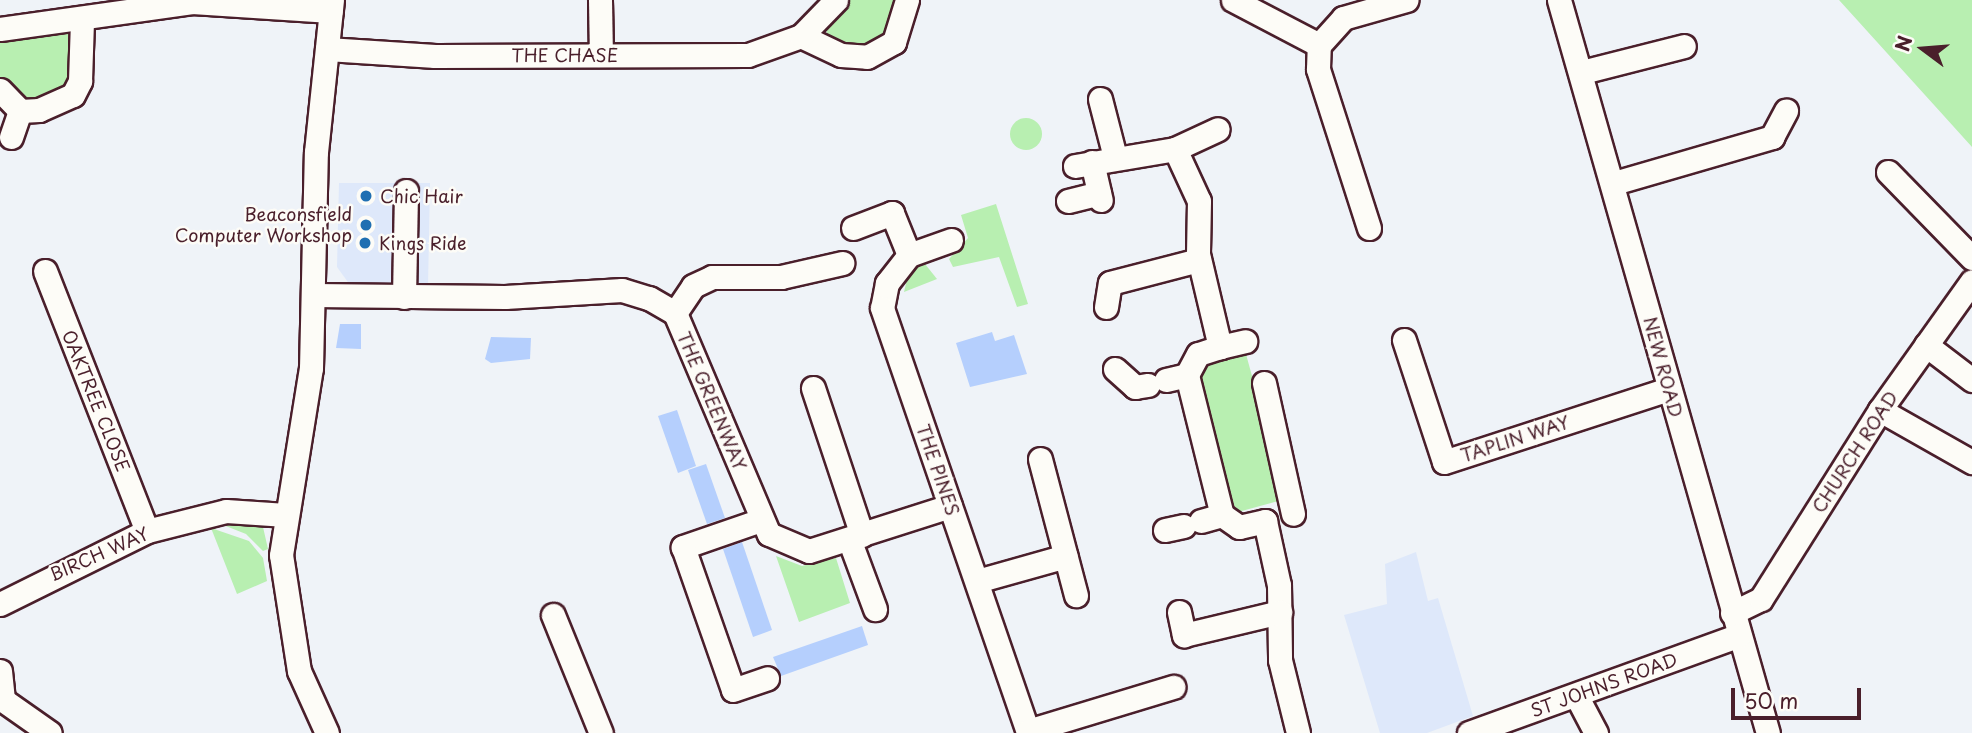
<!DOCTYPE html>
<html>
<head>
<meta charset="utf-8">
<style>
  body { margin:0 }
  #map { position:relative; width:1972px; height:733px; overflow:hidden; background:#eff3f8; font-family:"Playpen Sans",sans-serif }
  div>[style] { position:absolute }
  .built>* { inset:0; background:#dee8fa }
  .green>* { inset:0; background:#b8efb1 }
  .round { border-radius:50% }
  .building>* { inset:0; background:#b5cffd }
  .roads { filter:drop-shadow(2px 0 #4a1f2b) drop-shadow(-2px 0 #4a1f2b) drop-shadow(0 2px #4a1f2b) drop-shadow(0 -2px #4a1f2b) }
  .minor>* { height:23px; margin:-11.5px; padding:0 11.5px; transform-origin:11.5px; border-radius:11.5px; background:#fdfcf7 }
  .dots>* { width:19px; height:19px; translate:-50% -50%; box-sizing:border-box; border:4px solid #fdfcf7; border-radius:50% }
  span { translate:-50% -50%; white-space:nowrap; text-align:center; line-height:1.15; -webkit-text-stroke:5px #fdfcf7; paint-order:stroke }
  .street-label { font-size:18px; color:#4a1f2b }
  .poi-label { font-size:18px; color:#4a1f2b }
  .left { translate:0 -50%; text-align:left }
  .right { translate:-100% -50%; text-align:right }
  .north { position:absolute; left:1888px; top:14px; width:70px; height:70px; -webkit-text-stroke:5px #fdfcf7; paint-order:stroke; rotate:286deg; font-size:19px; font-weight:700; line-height:28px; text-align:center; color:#4a1f2b }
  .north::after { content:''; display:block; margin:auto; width:24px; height:32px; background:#4a1f2b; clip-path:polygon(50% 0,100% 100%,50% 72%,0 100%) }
  .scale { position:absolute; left:1731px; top:688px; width:130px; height:32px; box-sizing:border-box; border:4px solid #4a1f2b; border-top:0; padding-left:9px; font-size:21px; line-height:24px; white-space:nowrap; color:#4a1f2b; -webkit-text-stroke:5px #fdfcf7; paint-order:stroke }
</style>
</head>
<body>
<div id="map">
  <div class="built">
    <div style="clip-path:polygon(339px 183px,430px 183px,428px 286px,350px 285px,337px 267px)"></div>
    <div style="clip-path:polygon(1416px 552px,1428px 601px,1438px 598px,1473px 716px,1427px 733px,1380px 733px,1344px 615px,1387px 604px,1385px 564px)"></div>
  </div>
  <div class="green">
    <div style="clip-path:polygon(844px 0,902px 0,890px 31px,859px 49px,828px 41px,826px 26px)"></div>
    <div style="clip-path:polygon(1839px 0,1972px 0,1972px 147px,1944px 116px)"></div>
    <div style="clip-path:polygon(64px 29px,75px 41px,73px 81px,34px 104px,12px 97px,0 79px,0 39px)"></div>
    <div class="round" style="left:1010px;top:118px;width:32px;height:32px"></div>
    <div style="clip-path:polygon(996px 204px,1028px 304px,1017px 307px,999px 257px,953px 267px,949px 259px,968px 238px,961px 215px)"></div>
    <div style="clip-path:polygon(921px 259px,937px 279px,904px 292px,909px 271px)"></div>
    <div style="clip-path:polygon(1244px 347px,1286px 499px,1238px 512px,1231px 510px,1198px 375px,1200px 364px)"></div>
    <div style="clip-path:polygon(213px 521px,263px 527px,268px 549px,263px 551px,246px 534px)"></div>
    <div style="clip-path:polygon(211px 528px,249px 541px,263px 558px,267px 581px,237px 594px)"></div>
    <div style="clip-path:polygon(776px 556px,802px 566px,836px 558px,850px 603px,799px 622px)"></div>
  </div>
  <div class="building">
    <div style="clip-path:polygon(340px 324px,361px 324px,361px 349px,336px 348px)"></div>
    <div style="clip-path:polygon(992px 332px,995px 341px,1014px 335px,1027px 374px,970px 387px,956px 343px)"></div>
    <div style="clip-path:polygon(491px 337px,531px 338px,530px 359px,491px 363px,485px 359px)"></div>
    <div style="clip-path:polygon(677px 410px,696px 466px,678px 473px,658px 416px)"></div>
    <div style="clip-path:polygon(706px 464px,725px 518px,707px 524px,688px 470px)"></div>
    <div style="clip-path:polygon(742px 542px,772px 630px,753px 637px,723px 549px)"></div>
    <div style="clip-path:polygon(862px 626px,868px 645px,781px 676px,773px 657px)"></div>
  </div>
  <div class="roads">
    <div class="minor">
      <div style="left:600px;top:0;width:55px;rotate:89deg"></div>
      <div style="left:1233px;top:0;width:97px;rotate:27.6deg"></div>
      <div style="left:1559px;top:0;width:762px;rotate:74.09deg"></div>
      <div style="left:0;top:29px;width:194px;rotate:-8deg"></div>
      <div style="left:192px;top:2px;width:139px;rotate:3.7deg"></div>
      <div style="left:801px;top:36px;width:44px;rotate:25.4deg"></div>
      <div style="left:841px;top:55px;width:26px;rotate:4deg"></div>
      <div style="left:867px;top:57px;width:31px;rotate:-29deg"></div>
      <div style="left:894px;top:42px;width:44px;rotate:-72.8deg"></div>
      <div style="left:327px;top:49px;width:108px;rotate:3.7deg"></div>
      <div style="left:435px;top:56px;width:313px;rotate:-0.2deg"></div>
      <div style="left:748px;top:55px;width:56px;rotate:-19.7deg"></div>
      <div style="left:801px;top:36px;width:50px;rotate:-45.8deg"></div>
      <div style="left:1582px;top:72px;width:105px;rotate:-14.3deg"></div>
      <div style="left:0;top:90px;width:29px;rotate:46deg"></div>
      <div style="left:20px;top:111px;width:19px;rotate:-3deg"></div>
      <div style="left:39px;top:110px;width:37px;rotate:-24deg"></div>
      <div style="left:73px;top:95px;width:16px;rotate:-63deg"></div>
      <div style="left:80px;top:81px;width:61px;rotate:-88.1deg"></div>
      <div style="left:1100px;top:99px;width:60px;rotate:75.5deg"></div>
      <div style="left:11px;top:137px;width:28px;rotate:-71deg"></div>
      <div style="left:1175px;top:149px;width:47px;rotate:-24.9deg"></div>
      <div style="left:1092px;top:162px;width:39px;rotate:77deg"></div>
      <div style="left:1075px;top:166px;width:101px;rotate:-9.6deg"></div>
      <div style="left:1175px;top:149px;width:57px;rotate:65.2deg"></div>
      <div style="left:1199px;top:201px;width:53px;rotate:91.1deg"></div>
      <div style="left:1198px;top:254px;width:96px;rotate:76.7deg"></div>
      <div style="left:1220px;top:347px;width:23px;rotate:162deg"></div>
      <div style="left:1198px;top:354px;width:24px;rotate:118deg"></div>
      <div style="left:1187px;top:375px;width:144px;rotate:76deg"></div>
      <div style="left:1222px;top:515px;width:21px;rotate:35deg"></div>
      <div style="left:1239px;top:527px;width:27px;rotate:-13deg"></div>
      <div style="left:1265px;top:521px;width:66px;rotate:77.7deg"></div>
      <div style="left:1279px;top:585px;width:75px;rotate:89.2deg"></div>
      <div style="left:1280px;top:660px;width:75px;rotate:76.1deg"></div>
      <div style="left:1888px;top:172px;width:120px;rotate:45.7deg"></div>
      <div style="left:1614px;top:183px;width:165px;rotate:-16.2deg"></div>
      <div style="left:1772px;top:137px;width:30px;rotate:-62deg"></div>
      <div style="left:1068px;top:201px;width:32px;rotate:-14deg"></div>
      <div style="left:853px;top:228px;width:42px;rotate:-21deg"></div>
      <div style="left:892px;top:213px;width:45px;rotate:68deg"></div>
      <div style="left:1369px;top:228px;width:167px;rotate:-107.8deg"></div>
      <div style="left:1318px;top:69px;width:24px;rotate:-88deg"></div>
      <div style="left:1319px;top:45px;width:36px;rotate:-48deg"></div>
      <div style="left:1343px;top:18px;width:66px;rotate:-15.9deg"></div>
      <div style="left:951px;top:240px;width:45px;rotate:160.3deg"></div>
      <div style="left:909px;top:255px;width:36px;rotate:128deg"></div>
      <div style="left:887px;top:283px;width:25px;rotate:101deg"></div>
      <div style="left:882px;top:308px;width:449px;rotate:71deg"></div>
      <div style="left:45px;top:271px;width:279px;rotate:68.6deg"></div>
      <div style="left:313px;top:295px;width:192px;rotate:0.6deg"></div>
      <div style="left:505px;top:297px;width:117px;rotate:-3.4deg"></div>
      <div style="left:622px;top:290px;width:28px;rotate:17deg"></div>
      <div style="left:649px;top:298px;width:30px;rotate:30deg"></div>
      <div style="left:675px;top:313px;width:240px;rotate:67deg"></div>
      <div style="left:769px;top:534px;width:43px;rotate:23deg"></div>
      <div style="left:809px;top:551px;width:148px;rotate:-17.7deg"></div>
      <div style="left:404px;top:297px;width:106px;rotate:-88.9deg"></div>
      <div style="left:1106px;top:307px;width:24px;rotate:-81deg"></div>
      <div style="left:1110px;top:283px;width:92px;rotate:-14.5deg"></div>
      <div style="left:675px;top:313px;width:32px;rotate:-56deg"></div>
      <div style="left:693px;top:286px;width:21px;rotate:-25deg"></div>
      <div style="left:712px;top:277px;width:69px"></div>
      <div style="left:781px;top:277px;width:63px;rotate:-12.9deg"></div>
      <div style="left:1404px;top:340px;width:128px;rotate:71.8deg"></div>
      <div style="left:1444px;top:462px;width:237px;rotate:-18deg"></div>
      <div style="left:1926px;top:345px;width:58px;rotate:37.3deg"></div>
      <div style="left:1220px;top:347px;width:26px;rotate:-13deg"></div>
      <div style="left:1115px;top:369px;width:27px;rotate:42deg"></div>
      <div style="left:1135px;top:387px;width:13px;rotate:-9deg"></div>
      <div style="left:1166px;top:380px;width:22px;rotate:-13deg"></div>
      <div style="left:1264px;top:383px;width:134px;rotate:77.5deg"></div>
      <div style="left:813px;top:388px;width:155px;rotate:71.6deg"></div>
      <div style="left:1880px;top:410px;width:106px;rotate:29.5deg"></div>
      <div style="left:1040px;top:459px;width:141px;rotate:75.2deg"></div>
      <div style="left:761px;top:520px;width:83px;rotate:160.9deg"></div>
      <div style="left:683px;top:547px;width:151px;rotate:70.7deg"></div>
      <div style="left:733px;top:690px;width:36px;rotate:-19deg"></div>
      <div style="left:1201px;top:521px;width:22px;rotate:-16deg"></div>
      <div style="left:1165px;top:530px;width:19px;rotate:-12deg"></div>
      <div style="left:849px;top:539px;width:75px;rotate:69.6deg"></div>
      <div style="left:977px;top:581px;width:92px;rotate:-15.7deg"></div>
      <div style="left:0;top:604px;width:164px;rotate:-26.4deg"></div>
      <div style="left:147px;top:531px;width:81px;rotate:-14.2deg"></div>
      <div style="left:226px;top:511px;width:60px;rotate:3.8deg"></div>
      <div style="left:1179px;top:612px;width:24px;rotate:78deg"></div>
      <div style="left:1184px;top:635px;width:99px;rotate:-13.5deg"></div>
      <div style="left:1732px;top:613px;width:32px;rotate:-26deg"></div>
      <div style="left:1761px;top:599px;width:223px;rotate:-57.8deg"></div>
      <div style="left:1880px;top:410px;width:158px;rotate:-54.5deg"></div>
      <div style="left:553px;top:615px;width:127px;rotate:67.9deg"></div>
      <div style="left:0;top:671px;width:29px;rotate:84deg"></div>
      <div style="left:3px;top:700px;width:57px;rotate:35.1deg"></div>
      <div style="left:1576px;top:695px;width:43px;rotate:62.2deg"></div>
      <div style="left:1028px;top:731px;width:152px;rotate:-16.9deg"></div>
      <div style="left:327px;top:733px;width:68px;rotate:-114.3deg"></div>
      <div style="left:299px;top:671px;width:117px;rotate:-98.8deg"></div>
      <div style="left:281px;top:555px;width:189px;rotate:-80.9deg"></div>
      <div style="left:311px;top:368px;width:216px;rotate:-88.7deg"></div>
      <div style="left:316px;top:152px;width:153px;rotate:-84deg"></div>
      <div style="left:1469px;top:733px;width:287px;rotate:-19.9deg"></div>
    </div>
  </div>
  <div class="dots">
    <div style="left:366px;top:196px;background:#1f6fb2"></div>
    <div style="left:366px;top:225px;background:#1f6fb2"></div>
    <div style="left:365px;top:243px;background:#1f6fb2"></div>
  </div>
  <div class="street-label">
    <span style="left:565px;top:55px">THE CHASE</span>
    <span style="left:1663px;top:367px;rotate:75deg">NEW ROAD</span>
    <span style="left:96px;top:401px;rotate:68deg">OAKTREE CLOSE</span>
    <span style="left:712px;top:401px;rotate:67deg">THE GREENWAY</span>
    <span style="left:1515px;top:439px;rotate:-18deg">TAPLIN WAY</span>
    <span style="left:1855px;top:452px;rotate:-57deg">CHURCH ROAD</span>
    <span style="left:938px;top:470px;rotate:71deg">THE PINES</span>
    <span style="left:99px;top:554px;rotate:-24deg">BIRCH WAY</span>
    <span style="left:1604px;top:685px;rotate:-20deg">ST JOHNS ROAD</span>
  </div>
  <div class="poi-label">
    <span class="left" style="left:380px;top:196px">Chic Hair</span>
    <span class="right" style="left:352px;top:225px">Beaconsfield<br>Computer Workshop</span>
    <span class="left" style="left:379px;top:243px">Kings Ride</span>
  </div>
  <div class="north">N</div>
  <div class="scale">50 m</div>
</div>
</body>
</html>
